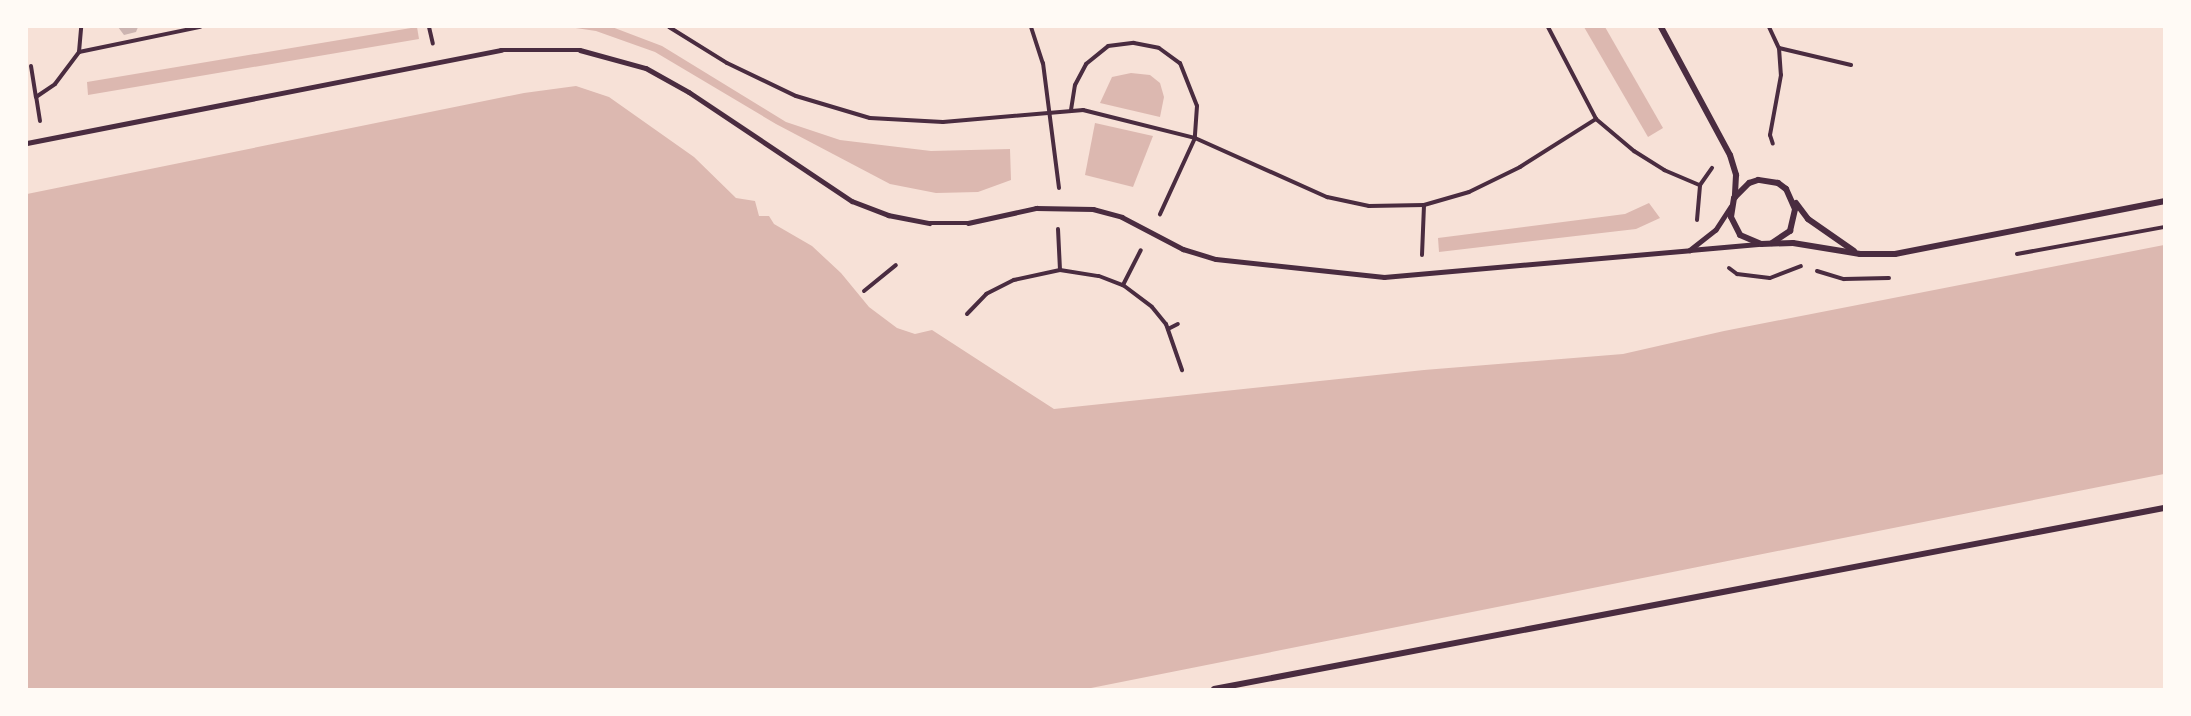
<!DOCTYPE html>
<html>
<head>
<meta charset="utf-8">
<style>
  body { margin:0 }
  #map { position:relative; width:2191px; height:716px; overflow:hidden; background:#f7e1d7; font-family:"PT Sans Narrow",sans-serif }
  div>[style] { position:absolute }
  .water>* { inset:0; background:#dcb8b0 }
  .building>* { inset:0; background:#ccb4b1 }
  .path>* { height:4px; margin:-2px; padding:0 2px; transform-origin:2px; border-radius:2px; background:#4a2c40 }
  .service>* { height:4.5px; margin:-2.25px; padding:0 2.25px; transform-origin:2.25px; border-radius:2.25px; background:#4a2c40 }
  .minor>* { height:6px; margin:-3px; padding:0 3px; transform-origin:3px; border-radius:3px; background:#4a2c40 }
  span { translate:-50% -50%; white-space:nowrap; text-align:center; line-height:1.15; -webkit-text-stroke:5px #fffaf5; paint-order:stroke }
  .frame { position:absolute; inset:0; border:28px solid #fffaf5; pointer-events:none }
</style>
</head>
<body>
<div id="map">
  <div class="water">
    <div style="clip-path:polygon(417px 27px,419px 39px,88px 95px,87px 82px)"></div>
    <div style="clip-path:polygon(569px 27px,612px 27px,662px 46px,786px 122px,840px 140px,931px 151px,1010px 149px,1011px 180px,978px 192px,936px 193px,890px 184px,776px 124px,655px 52px,596px 31px)"></div>
    <div style="clip-path:polygon(1584px 27px,1605px 27px,1663px 128px,1648px 137px)"></div>
    <div style="clip-path:polygon(1131px 73px,1150px 75px,1160px 83px,1164px 97px,1160px 117px,1100px 103px,1112px 77px)"></div>
    <div style="clip-path:polygon(576px 86px,609px 97px,694px 157px,736px 198px,755px 201px,759px 216px,769px 216px,774px 224px,812px 246px,841px 273px,869px 307px,897px 328px,915px 334px,932px 330px,1054px 409px,1424px 370px,1623px 354px,1724px 331px,2164px 245px,2164px 474px,1086px 689px,27px 689px,27px 194px,524px 93px)"></div>
    <div style="clip-path:polygon(1095px 123px,1153px 136px,1133px 187px,1085px 175px)"></div>
    <div style="clip-path:polygon(1649px 203px,1660px 218px,1636px 229px,1439px 252px,1438px 238px,1625px 214px)"></div>
  </div>
  <div class="building">
    <div style="clip-path:polygon(118px 27px,138px 27px,136px 32px,124px 35px)"></div>
  </div>
  <div class="path">
    <div style="left:429px;top:27px;width:17px;rotate:77deg"></div>
    <div style="left:669px;top:27px;width:68px;rotate:31.8deg"></div>
    <div style="left:727px;top:63px;width:76px;rotate:25.6deg"></div>
    <div style="left:796px;top:96px;width:77px;rotate:16.6deg"></div>
    <div style="left:870px;top:118px;width:73px;rotate:3.1deg"></div>
    <div style="left:943px;top:122px;width:141px;rotate:-4.9deg"></div>
    <div style="left:1083px;top:110px;width:115px;rotate:14deg"></div>
    <div style="left:1195px;top:138px;width:145px;rotate:24.1deg"></div>
    <div style="left:1327px;top:197px;width:43px;rotate:12.1deg"></div>
    <div style="left:1369px;top:206px;width:55px;rotate:-1deg"></div>
    <div style="left:1424px;top:205px;width:47px;rotate:-16.1deg"></div>
    <div style="left:1469px;top:192px;width:57px;rotate:-26.1deg"></div>
    <div style="left:1520px;top:167px;width:90px;rotate:-32.3deg"></div>
    <div style="left:1031px;top:27px;width:38px;rotate:72deg"></div>
    <div style="left:1043px;top:63px;width:126px;rotate:82.7deg"></div>
    <div style="left:1548px;top:27px;width:104px;rotate:62.4deg"></div>
    <div style="left:1596px;top:119px;width:50px;rotate:40.1deg"></div>
    <div style="left:1634px;top:151px;width:36px;rotate:32deg"></div>
    <div style="left:1664px;top:170px;width:39px;rotate:23deg"></div>
    <div style="left:1769px;top:27px;width:23px;rotate:65deg"></div>
    <div style="left:1779px;top:48px;width:27px;rotate:86deg"></div>
    <div style="left:1781px;top:75px;width:61px;rotate:100.4deg"></div>
    <div style="left:1770px;top:135px;width:9px;rotate:72deg"></div>
    <div style="left:1779px;top:48px;width:74px;rotate:13.3deg"></div>
    <div style="left:79px;top:52px;width:25px;rotate:-85deg"></div>
    <div style="left:31px;top:66px;width:31px;rotate:81deg"></div>
    <div style="left:1071px;top:110px;width:25px;rotate:-81deg"></div>
    <div style="left:1075px;top:85px;width:24px;rotate:-62deg"></div>
    <div style="left:1086px;top:64px;width:28px;rotate:-39deg"></div>
    <div style="left:1108px;top:46px;width:26px;rotate:-7deg"></div>
    <div style="left:1134px;top:43px;width:25px;rotate:11deg"></div>
    <div style="left:1159px;top:48px;width:26px;rotate:36deg"></div>
    <div style="left:1180px;top:63px;width:46px;rotate:68.4deg"></div>
    <div style="left:1197px;top:106px;width:32px;rotate:94deg"></div>
    <div style="left:1195px;top:138px;width:84px;rotate:114.7deg"></div>
    <div style="left:40px;top:121px;width:24px;rotate:-99deg"></div>
    <div style="left:36px;top:97px;width:23px;rotate:-34deg"></div>
    <div style="left:55px;top:84px;width:40px;rotate:-53deg"></div>
    <div style="left:79px;top:52px;width:124px;rotate:-11.7deg"></div>
    <div style="left:1697px;top:220px;width:35px;rotate:-85deg"></div>
    <div style="left:1700px;top:185px;width:21px;rotate:-55deg"></div>
    <div style="left:1058px;top:229px;width:41px;rotate:87.2deg"></div>
    <div style="left:2017px;top:254px;width:149px;rotate:-10.4deg"></div>
    <div style="left:1422px;top:255px;width:50px;rotate:-87.7deg"></div>
    <div style="left:1729px;top:268px;width:10px;rotate:37deg"></div>
    <div style="left:1737px;top:274px;width:33px;rotate:7deg"></div>
    <div style="left:1770px;top:278px;width:33px;rotate:-21deg"></div>
    <div style="left:1817px;top:271px;width:28px;rotate:17deg"></div>
    <div style="left:1844px;top:279px;width:45px;rotate:-1.3deg"></div>
    <div style="left:1123px;top:285px;width:39px;rotate:-63deg"></div>
    <div style="left:864px;top:291px;width:41px;rotate:-39.1deg"></div>
    <div style="left:967px;top:314px;width:28px;rotate:-46deg"></div>
    <div style="left:986px;top:294px;width:31px;rotate:-27deg"></div>
    <div style="left:1014px;top:280px;width:47px;rotate:-12.3deg"></div>
    <div style="left:1060px;top:270px;width:39px;rotate:9deg"></div>
    <div style="left:1099px;top:276px;width:26px;rotate:21deg"></div>
    <div style="left:1123px;top:285px;width:36px;rotate:37deg"></div>
    <div style="left:1152px;top:307px;width:22px;rotate:51deg"></div>
    <div style="left:1166px;top:324px;width:49px;rotate:70.8deg"></div>
    <div style="left:1168px;top:329px;width:11px;rotate:-27deg"></div>
  </div>
  <div class="service">
    <div style="left:27px;top:143px;width:483px;rotate:-11.1deg"></div>
    <div style="left:501px;top:50px;width:79px"></div>
    <div style="left:580px;top:50px;width:68px;rotate:15.3deg"></div>
    <div style="left:646px;top:68px;width:49px;rotate:29.2deg"></div>
    <div style="left:689px;top:92px;width:196px;rotate:33.8deg"></div>
    <div style="left:852px;top:201px;width:39px;rotate:21deg"></div>
    <div style="left:888px;top:215px;width:42px;rotate:11deg"></div>
    <div style="left:929px;top:223px;width:39px"></div>
    <div style="left:968px;top:223px;width:70px;rotate:-12.4deg"></div>
    <div style="left:1036px;top:208px;width:57px;rotate:1deg"></div>
    <div style="left:1093px;top:209px;width:30px;rotate:15deg"></div>
    <div style="left:1122px;top:217px;width:69px;rotate:27.7deg"></div>
    <div style="left:1183px;top:249px;width:34px;rotate:17deg"></div>
    <div style="left:1216px;top:259px;width:169px;rotate:6.1deg"></div>
    <div style="left:1384px;top:277px;width:307px;rotate:-5deg"></div>
    <div style="left:1731px;top:207px;width:27px;rotate:123deg"></div>
    <div style="left:1716px;top:230px;width:33px;rotate:142deg"></div>
    <div style="left:1690px;top:250px;width:68px;rotate:-5deg"></div>
  </div>
  <div class="minor">
    <div style="left:1661px;top:27px;width:145px;rotate:61.7deg"></div>
    <div style="left:1730px;top:155px;width:21px;rotate:73deg"></div>
    <div style="left:1736px;top:175px;width:22px;rotate:93deg"></div>
    <div style="left:1796px;top:203px;width:20px;rotate:53deg"></div>
    <div style="left:1808px;top:219px;width:56px;rotate:34.8deg"></div>
    <div style="left:1772px;top:243px;width:22px;rotate:-34deg"></div>
    <div style="left:1790px;top:231px;width:23px;rotate:-77deg"></div>
    <div style="left:1795px;top:209px;width:22px;rotate:-114deg"></div>
    <div style="left:1786px;top:189px;width:10px;rotate:-143deg"></div>
    <div style="left:1778px;top:183px;width:20px;rotate:-171deg"></div>
    <div style="left:1758px;top:180px;width:9px;rotate:162deg"></div>
    <div style="left:1749px;top:183px;width:21px;rotate:135deg"></div>
    <div style="left:1734px;top:198px;width:19px;rotate:99deg"></div>
    <div style="left:1731px;top:217px;width:20px;rotate:63deg"></div>
    <div style="left:1740px;top:235px;width:23px;rotate:23deg"></div>
    <div style="left:1761px;top:244px;width:32px;rotate:-2deg"></div>
    <div style="left:1793px;top:243px;width:68px;rotate:9.3deg"></div>
    <div style="left:1860px;top:254px;width:35px"></div>
    <div style="left:1895px;top:254px;width:274px;rotate:-11.1deg"></div>
    <div style="left:1214px;top:689px;width:967px;rotate:-10.79deg"></div>
  </div>
  <div class="frame"></div>
</div>
</body>
</html>
